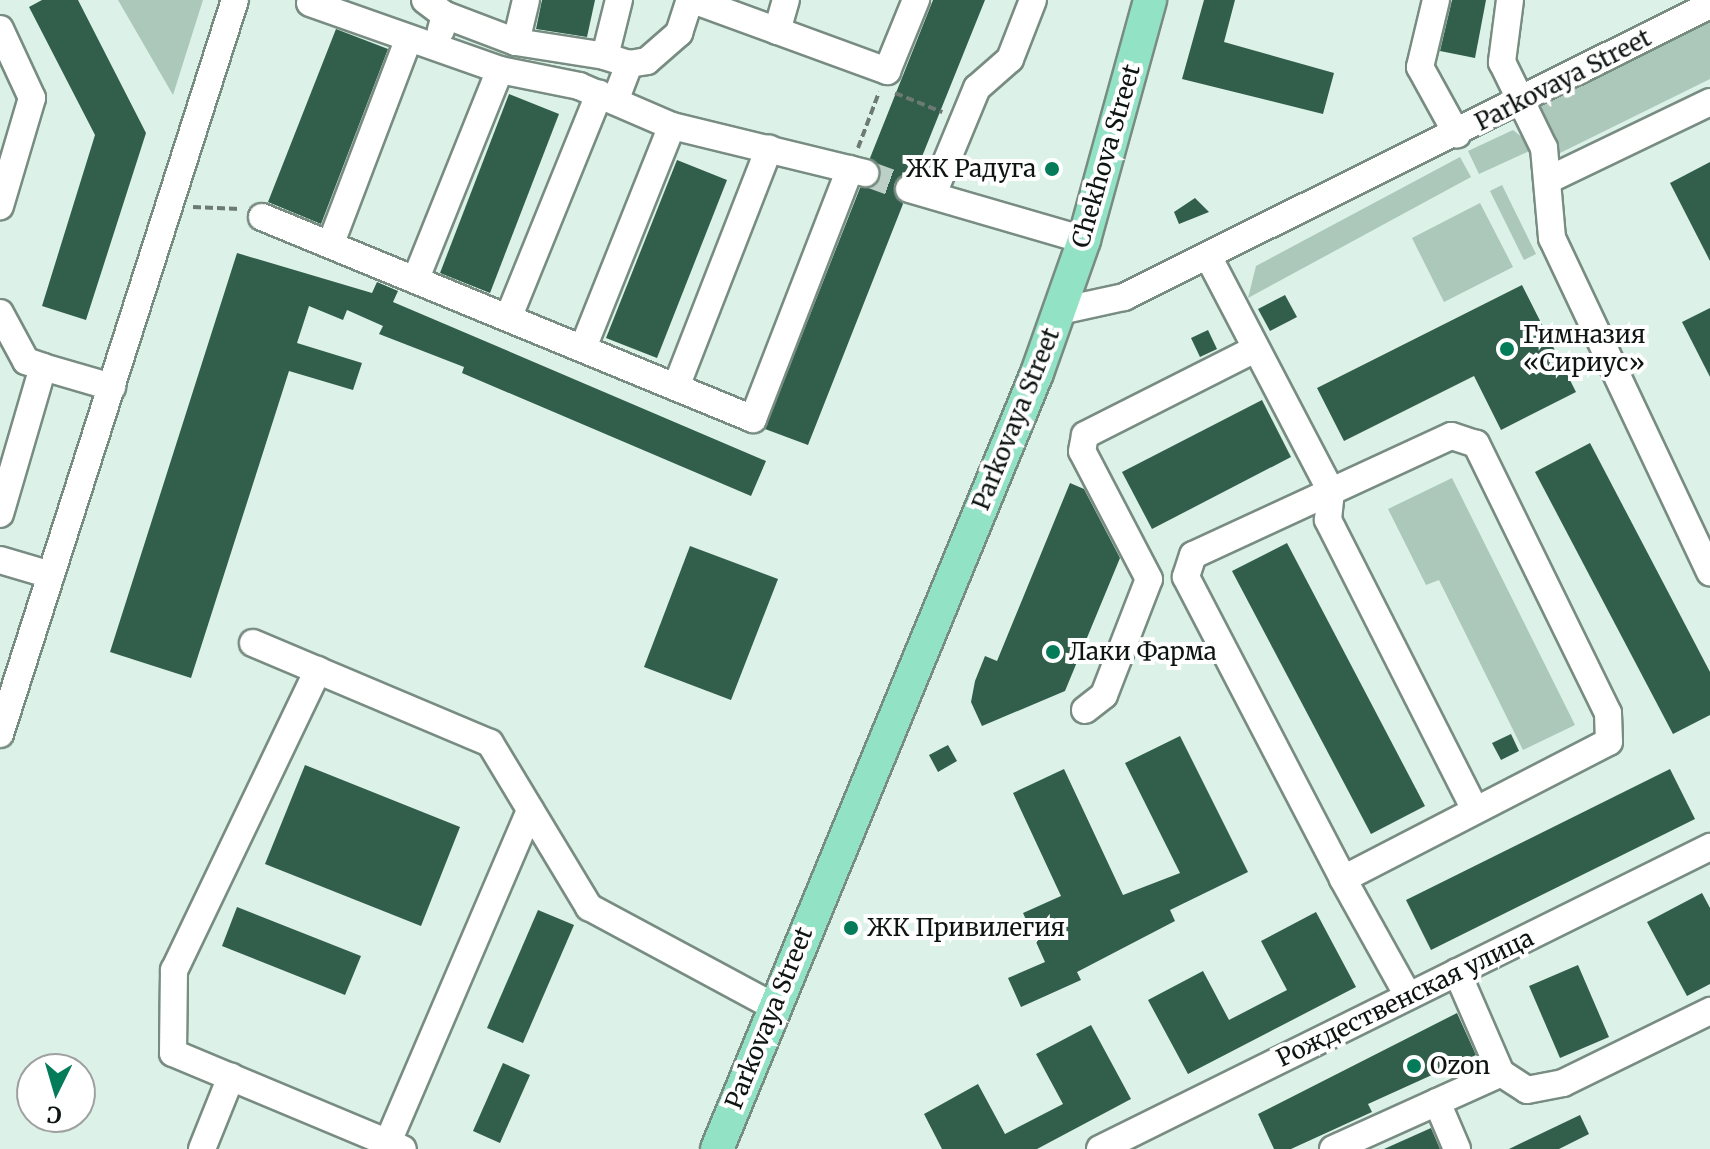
<!DOCTYPE html>
<html>
<head>
<meta charset="utf-8">
<style>
  body { margin:0 }
  #map { position:relative; width:1710px; height:1149px; overflow:hidden; background:#dcf1e7; font-family:Merriweather,serif }
  div>[style] { position:absolute }
  .green>* { inset:0; background:#abc8ba }
  .building>* { inset:0; background:#325e4c }
  .minor-tunnel>* { height:26px; margin-top:-13px; transform-origin:0; background:repeating-linear-gradient(90deg,#bdd0c7 0 26px,transparent 0 39px) }
  .path>* { height:4px; margin-top:-2px; transform-origin:0; background:repeating-linear-gradient(90deg,#6d7a74 0 8px,transparent 0 12px) }
  .roads { filter:drop-shadow(2px 0 #788c82) drop-shadow(-2px 0 #788c82) drop-shadow(0 2px #788c82) drop-shadow(0 -2px #788c82) }
  .minor>* { height:26px; margin:-13px; padding:0 13px; transform-origin:13px; border-radius:13px; background:#fff }
  .major>* { height:32px; margin:-16px; padding:0 16px; transform-origin:16px; border-radius:16px; background:#92e2c5 }
  .dots>* { width:22px; height:22px; translate:-50% -50%; box-sizing:border-box; border:4px solid #fff; border-radius:50% }
  span { translate:-50% -50%; white-space:nowrap; text-align:center; line-height:1.15; -webkit-text-stroke:8px #fff; paint-order:stroke }
  .street-label { font-size:24px; color:#0d1411 }
  .poi-label { font-size:24px; color:#0d1411 }
  .right { translate:-100% -50%; text-align:right }
  .left { translate:0 -50%; text-align:left }
  .north { position:absolute; left:16px; top:1053px; width:80px; height:80px; box-sizing:border-box; background:#fff; border:2px solid #9ea1a0; border-radius:50%; rotate:185deg; font-size:22px; font-weight:700; line-height:32px; text-align:center; color:#0d1411 }
  .north::after { content:''; display:block; margin:auto; width:28px; height:36px; background:#057c59; clip-path:polygon(50% 0,100% 100%,50% 72%,0 100%) }
</style>
</head>
<body>
<div id="map">
  <div class="green">
    <div style="clip-path:polygon(118px 0,203px 0,173px 95px)"></div>
    <div style="clip-path:polygon(1710px 20px,1710px 79px,1556px 155px,1535px 106px)"></div>
    <div style="clip-path:polygon(1513px 130px,1536px 148px,1479px 174px,1468px 151px)"></div>
    <div style="clip-path:polygon(1460px 157px,1471px 177px,1248px 298px,1256px 266px)"></div>
    <div style="clip-path:polygon(1502px 185px,1536px 254px,1524px 260px,1490px 191px)"></div>
    <div style="clip-path:polygon(1480px 203px,1513px 267px,1444px 302px,1412px 238px)"></div>
    <div style="clip-path:polygon(1452px 478px,1575px 725px,1523px 750px,1439px 580px,1426px 585px,1388px 509px)"></div>
  </div>
  <div class="building">
    <div style="clip-path:polygon(42px 0,78px 0,146px 133px,86px 320px,42px 306px,95px 135px,29px 7px)"></div>
    <div style="clip-path:polygon(542px 0,595px 0,587px 37px,536px 29px)"></div>
    <div style="clip-path:polygon(933px 0,985px 0,915px 174px,894px 184px,903px 204px,808px 445px,765px 429px,860px 188px,880px 178px,870px 158px)"></div>
    <div style="clip-path:polygon(1204px 0,1235px 0,1224px 42px,1334px 73px,1323px 114px,1182px 79px)"></div>
    <div style="clip-path:polygon(1452px 0,1486px 0,1475px 58px,1440px 51px)"></div>
    <div style="clip-path:polygon(336px 29px,388px 49px,321px 224px,268px 202px)"></div>
    <div style="clip-path:polygon(509px 94px,559px 114px,490px 293px,440px 273px)"></div>
    <div style="clip-path:polygon(677px 160px,727px 180px,657px 358px,606px 338px)"></div>
    <div style="clip-path:polygon(1710px 162px,1710px 261px,1670px 183px)"></div>
    <div style="clip-path:polygon(1195px 198px,1209px 212px,1179px 224px,1174px 212px)"></div>
    <div style="clip-path:polygon(237px 253px,372px 293px,377px 282px,398px 291px,393px 302px,766px 461px,751px 496px,462px 373px,464px 367px,379px 334px,383px 326px,347px 310px,343px 320px,309px 306px,297px 343px,362px 363px,353px 390px,289px 371px,191px 678px,110px 652px)"></div>
    <div style="clip-path:polygon(1522px 285px,1576px 392px,1501px 430px,1474px 376px,1344px 441px,1317px 388px)"></div>
    <div style="clip-path:polygon(1285px 295px,1297px 317px,1270px 331px,1258px 309px)"></div>
    <div style="clip-path:polygon(1710px 308px,1710px 377px,1682px 322px)"></div>
    <div style="clip-path:polygon(1208px 330px,1217px 349px,1200px 357px,1191px 338px)"></div>
    <div style="clip-path:polygon(1262px 400px,1291px 457px,1152px 529px,1122px 472px)"></div>
    <div style="clip-path:polygon(1590px 443px,1710px 672px,1710px 715px,1673px 734px,1535px 472px)"></div>
    <div style="clip-path:polygon(1070px 483px,1084px 489px,1120px 558px,1065px 691px,982px 726px,971px 702px,975px 681px,985px 656px,997px 661px)"></div>
    <div style="clip-path:polygon(1287px 543px,1425px 806px,1371px 834px,1232px 571px)"></div>
    <div style="clip-path:polygon(690px 546px,778px 579px,731px 700px,644px 667px)"></div>
    <div style="clip-path:polygon(1511px 734px,1519px 751px,1501px 760px,1492px 743px)"></div>
    <div style="clip-path:polygon(1180px 736px,1248px 872px,1170px 910px,1175px 921px,1077px 972px,1081px 980px,1021px 1007px,1008px 978px,1045px 962px,1023px 913px,1061px 896px,1013px 793px,1064px 769px,1123px 895px,1180px 873px,1125px 763px)"></div>
    <div style="clip-path:polygon(948px 745px,957px 761px,938px 772px,929px 755px)"></div>
    <div style="clip-path:polygon(305px 765px,460px 827px,421px 926px,265px 864px)"></div>
    <div style="clip-path:polygon(1670px 769px,1695px 819px,1431px 950px,1406px 900px)"></div>
    <div style="clip-path:polygon(1702px 893px,1710px 908px,1710px 984px,1687px 996px,1647px 922px)"></div>
    <div style="clip-path:polygon(237px 907px,361px 956px,345px 995px,222px 946px)"></div>
    <div style="clip-path:polygon(538px 910px,574px 925px,523px 1043px,487px 1028px)"></div>
    <div style="clip-path:polygon(1316px 912px,1356px 987px,1188px 1074px,1148px 1000px,1203px 971px,1229px 1020px,1287px 990px,1261px 941px)"></div>
    <div style="clip-path:polygon(1578px 965px,1609px 1037px,1560px 1058px,1529px 986px)"></div>
    <div style="clip-path:polygon(1457px 1013px,1476px 1055px,1368px 1104px,1372px 1112px,1291px 1149px,1274px 1149px,1258px 1114px)"></div>
    <div style="clip-path:polygon(1091px 1025px,1131px 1099px,1037px 1149px,942px 1149px,924px 1114px,978px 1084px,1005px 1134px,1063px 1104px,1036px 1054px)"></div>
    <div style="clip-path:polygon(503px 1063px,530px 1075px,500px 1143px,473px 1131px)"></div>
    <div style="clip-path:polygon(1580px 1115px,1589px 1134px,1559px 1149px,1509px 1149px)"></div>
    <div style="clip-path:polygon(1431px 1128px,1440px 1149px,1384px 1149px)"></div>
  </div>
  <div class="minor-tunnel">
    <div style="left:865px;top:173px;width:47px;rotate:20deg"></div>
  </div>
  <div class="path">
    <div style="left:895px;top:93px;width:51px;rotate:22deg"></div>
    <div style="left:858px;top:148px;width:60px;rotate:-69.4deg"></div>
    <div style="left:193px;top:207px;width:47px;rotate:2.4deg"></div>
  </div>
  <div class="roads">
    <div class="minor">
      <div style="left:425px;top:0;width:25px;rotate:37deg"></div>
      <div style="left:445px;top:15px;width:16px;rotate:105deg"></div>
      <div style="left:693px;top:0;width:207px;rotate:20.1deg"></div>
      <div style="left:887px;top:71px;width:77px;rotate:-67.8deg"></div>
      <div style="left:1436px;top:0;width:69px;rotate:103.4deg"></div>
      <div style="left:1420px;top:67px;width:77px;rotate:61.1deg"></div>
      <div style="left:1510px;top:0;width:63px;rotate:97.4deg"></div>
      <div style="left:1502px;top:62px;width:96px;rotate:64deg"></div>
      <div style="left:1544px;top:148px;width:90px;rotate:84.9deg"></div>
      <div style="left:1552px;top:238px;width:370px;rotate:64.7deg"></div>
      <div style="left:310px;top:3px;width:201px;rotate:19.4deg"></div>
      <div style="left:500px;top:70px;width:81px;rotate:11.4deg"></div>
      <div style="left:579px;top:86px;width:101px;rotate:23.3deg"></div>
      <div style="left:445px;top:15px;width:76px;rotate:20.8deg"></div>
      <div style="left:516px;top:42px;width:90px;rotate:8.9deg"></div>
      <div style="left:0;top:29px;width:76px;rotate:65.1deg"></div>
      <div style="left:32px;top:98px;width:113px;rotate:106.5deg"></div>
      <div style="left:777px;top:31px;width:32px;rotate:-74deg"></div>
      <div style="left:516px;top:42px;width:43px;rotate:-76.6deg"></div>
      <div style="left:629px;top:64px;width:18px;rotate:-9deg"></div>
      <div style="left:647px;top:61px;width:43px;rotate:-41.2deg"></div>
      <div style="left:679px;top:33px;width:35px;rotate:-72deg"></div>
      <div style="left:615px;top:101px;width:40px;rotate:-69deg"></div>
      <div style="left:629px;top:64px;width:25px;rotate:-162deg"></div>
      <div style="left:605px;top:56px;width:58px;rotate:-76deg"></div>
      <div style="left:1548px;top:180px;width:180px;rotate:-25.7deg"></div>
      <div style="left:909px;top:189px;width:182px;rotate:16.2deg"></div>
      <div style="left:933px;top:194px;width:115px;rotate:-67.5deg"></div>
      <div style="left:977px;top:88px;width:44px;rotate:-41.3deg"></div>
      <div style="left:1010px;top:59px;width:63px;rotate:-68.7deg"></div>
      <div style="left:262px;top:217px;width:531px;rotate:22.36deg"></div>
      <div style="left:753px;top:419px;width:268px;rotate:-68.8deg"></div>
      <div style="left:331px;top:243px;width:219px;rotate:-69.2deg"></div>
      <div style="left:1208px;top:256px;width:265px;rotate:62.4deg"></div>
      <div style="left:1331px;top:491px;width:29px;rotate:96deg"></div>
      <div style="left:1328px;top:520px;width:325px;rotate:63.1deg"></div>
      <div style="left:417px;top:276px;width:222px;rotate:-68.1deg"></div>
      <div style="left:1060px;top:311px;width:66px;rotate:-12.3deg"></div>
      <div style="left:1124px;top:297px;width:655px;rotate:-26.49deg"></div>
      <div style="left:0;top:313px;width:55px;rotate:61.6deg"></div>
      <div style="left:26px;top:361px;width:18px;rotate:19deg"></div>
      <div style="left:43px;top:367px;width:153px;rotate:106.3deg"></div>
      <div style="left:509px;top:316px;width:240px;rotate:-67.9deg"></div>
      <div style="left:583px;top:348px;width:239px;rotate:-68.2deg"></div>
      <div style="left:672px;top:126px;width:199px;rotate:13.7deg"></div>
      <div style="left:43px;top:367px;width:72px;rotate:16.2deg"></div>
      <div style="left:676px;top:387px;width:256px;rotate:-68.7deg"></div>
      <div style="left:0;top:560px;width:53px;rotate:16.4deg"></div>
      <div style="left:253px;top:643px;width:257px;rotate:22.9deg"></div>
      <div style="left:490px;top:743px;width:192px;rotate:58.9deg"></div>
      <div style="left:589px;top:907px;width:209px;rotate:28.3deg"></div>
      <div style="left:318px;top:670px;width:333px;rotate:115.6deg"></div>
      <div style="left:174px;top:970px;width:83px;rotate:90.7deg"></div>
      <div style="left:173px;top:1053px;width:249px;rotate:22.7deg"></div>
      <div style="left:1085px;top:710px;width:24px;rotate:-38deg"></div>
      <div style="left:1104px;top:695px;width:124px;rotate:-68.8deg"></div>
      <div style="left:1149px;top:579px;width:144px;rotate:-117.6deg"></div>
      <div style="left:1082px;top:451px;width:16px;rotate:-79deg"></div>
      <div style="left:1085px;top:435px;width:191px;rotate:-26.8deg"></div>
      <div style="left:0;top:734px;width:771px;rotate:-72.25deg"></div>
      <div style="left:1343px;top:879px;width:299px;rotate:-27.3deg"></div>
      <div style="left:1609px;top:742px;width:29px;rotate:-92deg"></div>
      <div style="left:1608px;top:713px;width:300px;rotate:-116.1deg"></div>
      <div style="left:1476px;top:444px;width:26px;rotate:-162deg"></div>
      <div style="left:1451px;top:436px;width:284px;rotate:155.2deg"></div>
      <div style="left:1193px;top:555px;width:23px;rotate:108deg"></div>
      <div style="left:1186px;top:577px;width:340px;rotate:62.5deg"></div>
      <div style="left:1343px;top:879px;width:134px;rotate:60.9deg"></div>
      <div style="left:1457px;top:972px;width:110px;rotate:66.5deg"></div>
      <div style="left:1501px;top:1073px;width:31px;rotate:33deg"></div>
      <div style="left:1527px;top:1090px;width:37px;rotate:-11deg"></div>
      <div style="left:1563px;top:1083px;width:164px;rotate:-26.1deg"></div>
      <div style="left:1437px;top:1102px;width:51px;rotate:66.9deg"></div>
      <div style="left:388px;top:1142px;width:361px;rotate:-66.8deg"></div>
      <div style="left:202px;top:1149px;width:78px;rotate:-68.1deg"></div>
      <div style="left:1100px;top:1149px;width:681px;rotate:-26.34deg"></div>
      <div style="left:1333px;top:1149px;width:184px;rotate:-24.3deg"></div>
    </div>
    <div class="major">
      <div style="left:717px;top:1149px;width:839px;rotate:-67.59deg"></div>
      <div style="left:1037px;top:373px;width:141px;rotate:-70.5deg"></div>
      <div style="left:1084px;top:240px;width:249px;rotate:-74.6deg"></div>
    </div>
  </div>
  <div class="dots">
    <div style="left:1052px;top:169px;background:#057c59"></div>
    <div style="left:1507px;top:349px;background:#057c59"></div>
    <div style="left:1053px;top:652px;background:#057c59"></div>
    <div style="left:851px;top:928px;background:#057c59"></div>
    <div style="left:1414px;top:1066px;background:#057c59"></div>
  </div>
  <div class="street-label">
    <span style="left:1563px;top:80px;rotate:-27deg">Parkovaya Street</span>
    <span style="left:1106px;top:156px;rotate:-74deg">Chekhova Street</span>
    <span style="left:1016px;top:419px;rotate:-68deg">Parkovaya Street</span>
    <span style="left:1405px;top:998px;rotate:-26deg">Рождественская улица</span>
    <span style="left:769px;top:1018px;rotate:-68deg">Parkovaya Street</span>
  </div>
  <div class="poi-label">
    <span class="right" style="left:1036px;top:169px">ЖК Радуга</span>
    <span class="left" style="left:1523px;top:349px">Гимназия<br>«Сириус»</span>
    <span class="left" style="left:1069px;top:652px">Лаки Фарма</span>
    <span class="left" style="left:867px;top:928px">ЖК Привилегия</span>
    <span class="left" style="left:1430px;top:1066px">Ozon</span>
  </div>
  <div class="north">С</div>
</div>
</body>
</html>
